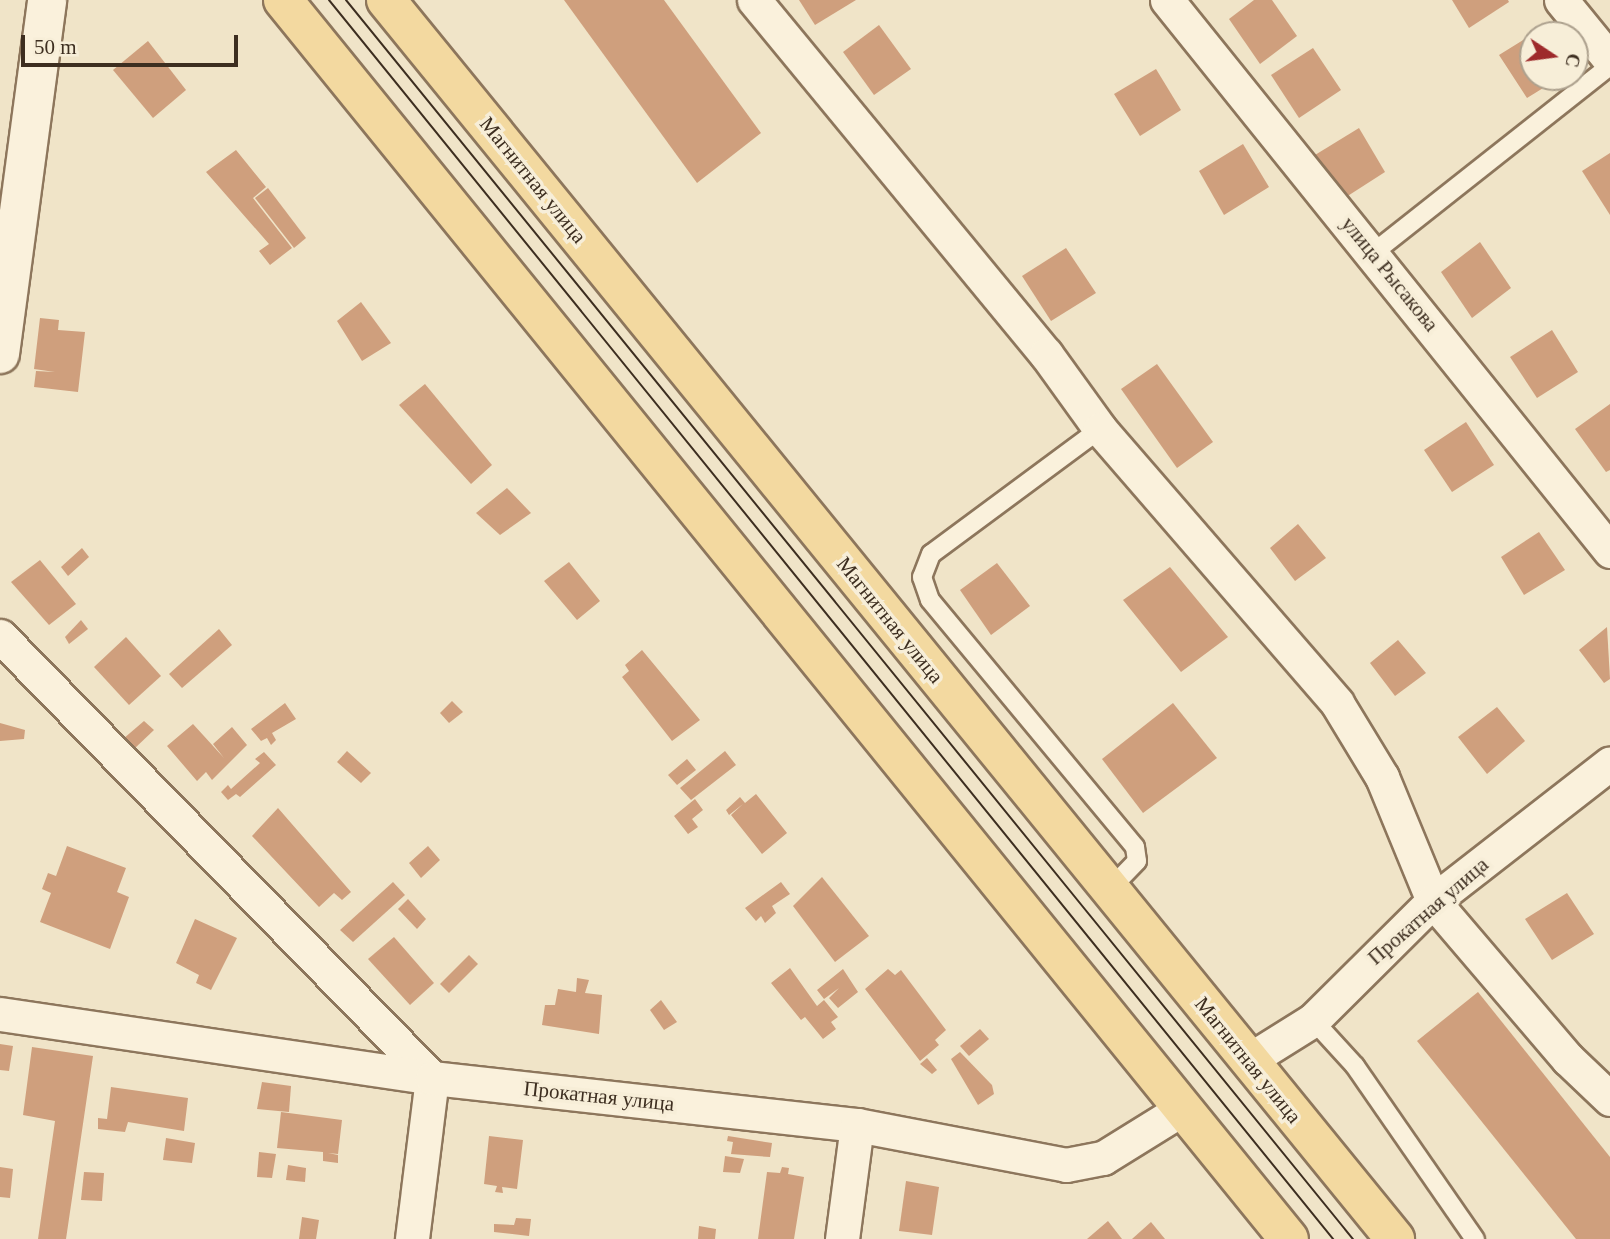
<!DOCTYPE html>
<html>
<head>
<meta charset="utf-8">
<style>
  body { margin:0 }
  #map { position:relative; width:1610px; height:1239px; overflow:hidden; background:#f0e4c8; font-family:Georgia,serif }
  div>[style] { position:absolute }
  .building>* { inset:0; background:#cf9f7d }
  .roads { filter:drop-shadow(2px 0 #8d765c) drop-shadow(-2px 0 #8d765c) drop-shadow(0 2px #8d765c) drop-shadow(0 -2px #8d765c) }
  .service>* { height:18px; margin:-9px; padding:0 9px; transform-origin:9px; border-radius:9px; background:#faf1dc }
  .minor>* { height:33px; margin:-16.5px; padding:0 16.5px; transform-origin:16.5px; border-radius:16.5px; background:#faf1dc }
  .secondary>* { height:38px; margin:-19px; padding:0 19px; transform-origin:19px; border-radius:19px; background:#faf1dc }
  .primary>* { height:38px; margin:-19px; padding:0 19px; transform-origin:19px; border-radius:19px; background:#f3d9a0 }
  .tram>* { height:2px; margin:-1px; padding:0 1px; transform-origin:1px; border-radius:1px; background:#3d2e20 }
  span { translate:-50% -50%; white-space:nowrap; text-align:center; line-height:1.15; -webkit-text-stroke:7px #f7eed8; paint-order:stroke }
  .street-label { font-size:21px; color:#3d2e20 }
  .north { position:absolute; left:1519px; top:21px; width:70px; height:70px; box-sizing:border-box; background:#f7eed8; border:2px solid #ada18e; border-radius:50%; rotate:103deg; font-size:19px; font-weight:700; line-height:28px; text-align:center; color:#3d2e20 }
  .north::after { content:''; display:block; margin:auto; width:24px; height:32px; background:#9e2a2b; clip-path:polygon(50% 0,100% 100%,50% 72%,0 100%) }
  .scale { position:absolute; left:21px; top:35px; width:217px; height:32px; box-sizing:border-box; border:4px solid #3d2e20; border-top:0; padding-left:9px; font-size:21px; line-height:24px; white-space:nowrap; color:#3d2e20; -webkit-text-stroke:5px #f7eed8; paint-order:stroke }
</style>
</head>
<body>
<div id="map">
  <div class="building">
    <div style="clip-path:polygon(564px 0,664px 0,761px 133px,697px 183px)"></div>
    <div style="clip-path:polygon(799px 0,856px 0,815px 25px)"></div>
    <div style="clip-path:polygon(1254px 0,1272px 0,1297px 36px,1260px 64px,1229px 19px)"></div>
    <div style="clip-path:polygon(1452px 0,1508px 0,1509px 2px,1469px 28px)"></div>
    <div style="clip-path:polygon(879px 25px,911px 69px,874px 95px,843px 52px)"></div>
    <div style="clip-path:polygon(1541px 29px,1545px 35px,1533px 35px,1533px 77px,1561px 77px,1527px 98px,1499px 55px)"></div>
    <div style="clip-path:polygon(148px 41px,186px 90px,153px 118px,113px 70px)"></div>
    <div style="clip-path:polygon(1313px 48px,1341px 90px,1299px 118px,1271px 75px)"></div>
    <div style="clip-path:polygon(1156px 69px,1181px 110px,1140px 136px,1114px 94px)"></div>
    <div style="clip-path:polygon(1359px 128px,1385px 172px,1343px 199px,1315px 155px)"></div>
    <div style="clip-path:polygon(1243px 144px,1269px 187px,1224px 215px,1199px 171px)"></div>
    <div style="clip-path:polygon(236px 150px,266px 187px,253px 198px,292px 248px,270px 265px,259px 251px,269px 244px,206px 172px)"></div>
    <div style="clip-path:polygon(1610px 153px,1610px 215px,1582px 171px)"></div>
    <div style="clip-path:polygon(268px 188px,306px 238px,294px 248px,255px 198px)"></div>
    <div style="clip-path:polygon(1480px 242px,1511px 288px,1472px 318px,1441px 272px)"></div>
    <div style="clip-path:polygon(1066px 248px,1096px 293px,1051px 321px,1022px 276px)"></div>
    <div style="clip-path:polygon(361px 302px,391px 343px,362px 361px,337px 321px)"></div>
    <div style="clip-path:polygon(40px 318px,59px 320px,58px 330px,85px 332px,78px 392px,34px 387px,36px 371px,55px 372px,34px 369px)"></div>
    <div style="clip-path:polygon(1552px 330px,1578px 372px,1537px 398px,1510px 357px)"></div>
    <div style="clip-path:polygon(1157px 364px,1213px 442px,1177px 468px,1121px 389px)"></div>
    <div style="clip-path:polygon(425px 384px,492px 465px,471px 484px,399px 405px)"></div>
    <div style="clip-path:polygon(1610px 404px,1610px 470px,1606px 472px,1575px 429px)"></div>
    <div style="clip-path:polygon(1466px 422px,1494px 465px,1452px 492px,1424px 450px)"></div>
    <div style="clip-path:polygon(507px 488px,531px 513px,500px 535px,476px 513px)"></div>
    <div style="clip-path:polygon(1298px 524px,1326px 558px,1295px 581px,1270px 548px)"></div>
    <div style="clip-path:polygon(1539px 532px,1565px 570px,1524px 595px,1501px 557px)"></div>
    <div style="clip-path:polygon(82px 548px,89px 557px,68px 576px,61px 567px)"></div>
    <div style="clip-path:polygon(40px 560px,76px 604px,49px 625px,11px 582px)"></div>
    <div style="clip-path:polygon(569px 562px,600px 601px,577px 620px,544px 581px)"></div>
    <div style="clip-path:polygon(997px 563px,1030px 606px,991px 635px,960px 590px)"></div>
    <div style="clip-path:polygon(1170px 567px,1228px 637px,1181px 672px,1123px 600px)"></div>
    <div style="clip-path:polygon(81px 620px,88px 629px,69px 644px,65px 637px)"></div>
    <div style="clip-path:polygon(1607px 627px,1610px 679px,1604px 683px,1579px 650px)"></div>
    <div style="clip-path:polygon(219px 629px,232px 645px,182px 688px,169px 674px)"></div>
    <div style="clip-path:polygon(126px 637px,161px 676px,129px 705px,94px 667px)"></div>
    <div style="clip-path:polygon(1398px 640px,1426px 673px,1395px 696px,1370px 663px)"></div>
    <div style="clip-path:polygon(642px 650px,700px 720px,672px 741px,622px 677px,629px 671px,625px 665px)"></div>
    <div style="clip-path:polygon(452px 701px,463px 712px,449px 723px,440px 713px)"></div>
    <div style="clip-path:polygon(285px 703px,296px 719px,272px 733px,276px 740px,271px 745px,267px 738px,261px 741px,251px 729px)"></div>
    <div style="clip-path:polygon(1173px 703px,1217px 758px,1143px 813px,1102px 759px)"></div>
    <div style="clip-path:polygon(1497px 707px,1525px 741px,1487px 774px,1458px 737px)"></div>
    <div style="clip-path:polygon(144px 721px,154px 730px,134px 749px,123px 739px)"></div>
    <div style="clip-path:polygon(0 723px,25px 730px,24px 739px,0 741px)"></div>
    <div style="clip-path:polygon(193px 724px,224px 758px,213px 744px,232px 727px,247px 745px,212px 780px,206px 772px,197px 781px,167px 746px)"></div>
    <div style="clip-path:polygon(347px 751px,371px 773px,361px 783px,337px 762px)"></div>
    <div style="clip-path:polygon(725px 751px,736px 765px,691px 800px,680px 788px)"></div>
    <div style="clip-path:polygon(264px 752px,276px 765px,240px 797px,236px 794px,228px 800px,221px 792px,228px 785px,231px 789px,260px 763px,255px 759px)"></div>
    <div style="clip-path:polygon(687px 759px,696px 770px,677px 785px,668px 775px)"></div>
    <div style="clip-path:polygon(756px 794px,787px 833px,762px 854px,731px 815px,743px 804px,729px 815px,726px 810px,740px 797px,745px 803px)"></div>
    <div style="clip-path:polygon(695px 799px,703px 810px,692px 819px,698px 827px,688px 834px,674px 816px)"></div>
    <div style="clip-path:polygon(278px 808px,351px 892px,342px 900px,334px 893px,319px 907px,252px 836px)"></div>
    <div style="clip-path:polygon(67px 846px,126px 868px,117px 892px,129px 897px,110px 949px,40px 922px,51px 893px,42px 889px,48px 873px,56px 876px)"></div>
    <div style="clip-path:polygon(428px 846px,440px 860px,421px 878px,409px 863px)"></div>
    <div style="clip-path:polygon(822px 877px,869px 936px,835px 962px,793px 906px)"></div>
    <div style="clip-path:polygon(393px 882px,405px 895px,353px 942px,340px 930px)"></div>
    <div style="clip-path:polygon(781px 882px,790px 894px,772px 906px,776px 913px,765px 923px,761px 916px,756px 921px,745px 908px)"></div>
    <div style="clip-path:polygon(1567px 893px,1594px 934px,1552px 960px,1525px 919px)"></div>
    <div style="clip-path:polygon(408px 899px,426px 919px,417px 929px,398px 909px)"></div>
    <div style="clip-path:polygon(195px 919px,237px 938px,211px 990px,196px 983px,199px 975px,176px 963px)"></div>
    <div style="clip-path:polygon(394px 937px,434px 983px,410px 1005px,368px 959px)"></div>
    <div style="clip-path:polygon(469px 955px,478px 964px,449px 993px,440px 984px)"></div>
    <div style="clip-path:polygon(790px 968px,817px 1006px,824px 1000px,838px 1017px,831px 1022px,836px 1029px,823px 1039px,805px 1017px,801px 1020px,771px 983px)"></div>
    <div style="clip-path:polygon(843px 969px,858px 992px,838px 1008px,829px 998px,839px 988px,824px 999px,817px 990px)"></div>
    <div style="clip-path:polygon(888px 969px,895px 975px,901px 970px,946px 1030px,935px 1040px,939px 1045px,920px 1061px,865px 989px)"></div>
    <div style="clip-path:polygon(577px 978px,589px 980px,585px 993px,602px 995px,599px 1034px,542px 1025px,545px 1005px,555px 1005px,558px 989px,576px 992px)"></div>
    <div style="clip-path:polygon(1478px 992px,1610px 1157px,1610px 1239px,1576px 1239px,1417px 1041px)"></div>
    <div style="clip-path:polygon(661px 1000px,677px 1022px,664px 1030px,650px 1010px)"></div>
    <div style="clip-path:polygon(980px 1029px,989px 1039px,969px 1056px,960px 1046px)"></div>
    <div style="clip-path:polygon(0 1044px,13px 1046px,9px 1071px,0 1070px)"></div>
    <div style="clip-path:polygon(32px 1047px,93px 1056px,66px 1239px,38px 1239px,55px 1121px,23px 1115px)"></div>
    <div style="clip-path:polygon(960px 1052px,992px 1085px,994px 1094px,978px 1105px,951px 1059px)"></div>
    <div style="clip-path:polygon(927px 1058px,937px 1070px,932px 1074px,920px 1064px)"></div>
    <div style="clip-path:polygon(262px 1082px,291px 1086px,289px 1112px,257px 1109px)"></div>
    <div style="clip-path:polygon(111px 1087px,188px 1098px,184px 1131px,128px 1122px,125px 1132px,98px 1129px,98px 1118px,107px 1119px)"></div>
    <div style="clip-path:polygon(281px 1112px,342px 1120px,338px 1154px,328px 1153px,338px 1155px,338px 1163px,323px 1161px,323px 1152px,277px 1148px)"></div>
    <div style="clip-path:polygon(489px 1136px,523px 1140px,517px 1189px,502px 1187px,503px 1193px,495px 1192px,497px 1186px,484px 1184px)"></div>
    <div style="clip-path:polygon(728px 1136px,772px 1143px,770px 1157px,731px 1154px,733px 1142px,727px 1141px)"></div>
    <div style="clip-path:polygon(166px 1138px,195px 1143px,192px 1163px,163px 1160px)"></div>
    <div style="clip-path:polygon(259px 1152px,276px 1154px,272px 1178px,257px 1177px)"></div>
    <div style="clip-path:polygon(725px 1156px,744px 1159px,740px 1173px,723px 1172px)"></div>
    <div style="clip-path:polygon(288px 1165px,306px 1168px,305px 1182px,286px 1180px)"></div>
    <div style="clip-path:polygon(0 1167px,13px 1169px,10px 1198px,0 1197px)"></div>
    <div style="clip-path:polygon(782px 1167px,789px 1168px,788px 1174px,804px 1177px,794px 1239px,758px 1239px,767px 1172px,780px 1173px)"></div>
    <div style="clip-path:polygon(84px 1172px,104px 1173px,102px 1201px,81px 1200px)"></div>
    <div style="clip-path:polygon(906px 1181px,939px 1187px,932px 1235px,899px 1231px)"></div>
    <div style="clip-path:polygon(302px 1217px,319px 1220px,316px 1239px,299px 1239px)"></div>
    <div style="clip-path:polygon(516px 1218px,531px 1219px,529px 1236px,494px 1232px,494px 1224px,514px 1225px)"></div>
    <div style="clip-path:polygon(1108px 1221px,1122px 1239px,1087px 1239px)"></div>
    <div style="clip-path:polygon(1151px 1222px,1165px 1239px,1132px 1239px)"></div>
    <div style="clip-path:polygon(699px 1226px,716px 1229px,715px 1239px,698px 1239px)"></div>
  </div>
  <div class="roads">
    <div class="service">
      <div style="left:1373px;top:253px;width:302px;rotate:-38.3deg"></div>
      <div style="left:1100px;top:429px;width:210px;rotate:143.5deg"></div>
      <div style="left:931px;top:554px;width:25px;rotate:111deg"></div>
      <div style="left:922px;top:577px;width:24px;rotate:71deg"></div>
      <div style="left:930px;top:600px;width:321px;rotate:50.3deg"></div>
      <div style="left:1135px;top:847px;width:14px;rotate:82deg"></div>
      <div style="left:1137px;top:861px;width:40px;rotate:134deg"></div>
      <div style="left:1313px;top:1020px;width:62px;rotate:47.6deg"></div>
      <div style="left:1355px;top:1066px;width:211px;rotate:55.3deg"></div>
    </div>
    <div class="minor">
      <div style="left:754px;top:0;width:459px;rotate:50.5deg"></div>
      <div style="left:1046px;top:354px;width:92px;rotate:54.2deg"></div>
      <div style="left:1100px;top:429px;width:362px;rotate:49.1deg"></div>
      <div style="left:1337px;top:703px;width:87px;rotate:58.7deg"></div>
      <div style="left:1382px;top:777px;width:134px;rotate:67.6deg"></div>
      <div style="left:1433px;top:901px;width:208px;rotate:49.5deg"></div>
      <div style="left:1568px;top:1059px;width:58px;rotate:43.6deg"></div>
      <div style="left:1167px;top:0;width:707px;rotate:51.2deg"></div>
      <div style="left:1561px;top:0;width:77px;rotate:50.8deg"></div>
      <div style="left:0;top:636px;width:618px;rotate:45.66deg"></div>
      <div style="left:432px;top:1078px;width:162px;rotate:97.1deg"></div>
      <div style="left:0;top:1014px;width:437px;rotate:8.4deg"></div>
      <div style="left:432px;top:1078px;width:428px;rotate:6.3deg"></div>
      <div style="left:857px;top:1125px;width:213px;rotate:10.8deg"></div>
      <div style="left:1066px;top:1165px;width:38px;rotate:-11deg"></div>
      <div style="left:1103px;top:1158px;width:93px;rotate:-31.8deg"></div>
      <div style="left:1249px;top:1060px;width:75px;rotate:-32deg"></div>
      <div style="left:1313px;top:1020px;width:169px;rotate:-44.8deg"></div>
      <div style="left:1433px;top:901px;width:224px;rotate:-37.9deg"></div>
      <div style="left:842px;top:1239px;width:115px;rotate:-82.5deg"></div>
    </div>
    <div class="secondary">
      <div style="left:0;top:354px;width:357px;rotate:-82.4deg"></div>
    </div>
    <div class="primary">
      <div style="left:283px;top:0;width:1596px;rotate:50.93deg"></div>
      <div style="left:386px;top:0;width:1598px;rotate:50.84deg"></div>
    </div>
  </div>
  <div class="tram">
    <div style="left:329px;top:0;width:1595px;rotate:50.98deg"></div>
    <div style="left:346px;top:0;width:1597px;rotate:50.9deg"></div>
  </div>
  <div class="street-label">
    <span style="left:533px;top:180px;rotate:51deg">Магнитная улица</span>
    <span style="left:1390px;top:274px;rotate:51deg">улица Рысакова</span>
    <span style="left:890px;top:620px;rotate:51deg">Магнитная улица</span>
    <span style="left:1428px;top:911px;rotate:-41deg">Прокатная улица</span>
    <span style="left:1248px;top:1060px;rotate:51deg">Магнитная улица</span>
    <span style="left:599px;top:1096px;rotate:6deg">Прокатная улица</span>
  </div>
  <div class="north">С</div>
  <div class="scale">50 m</div>
</div>
</body>
</html>
